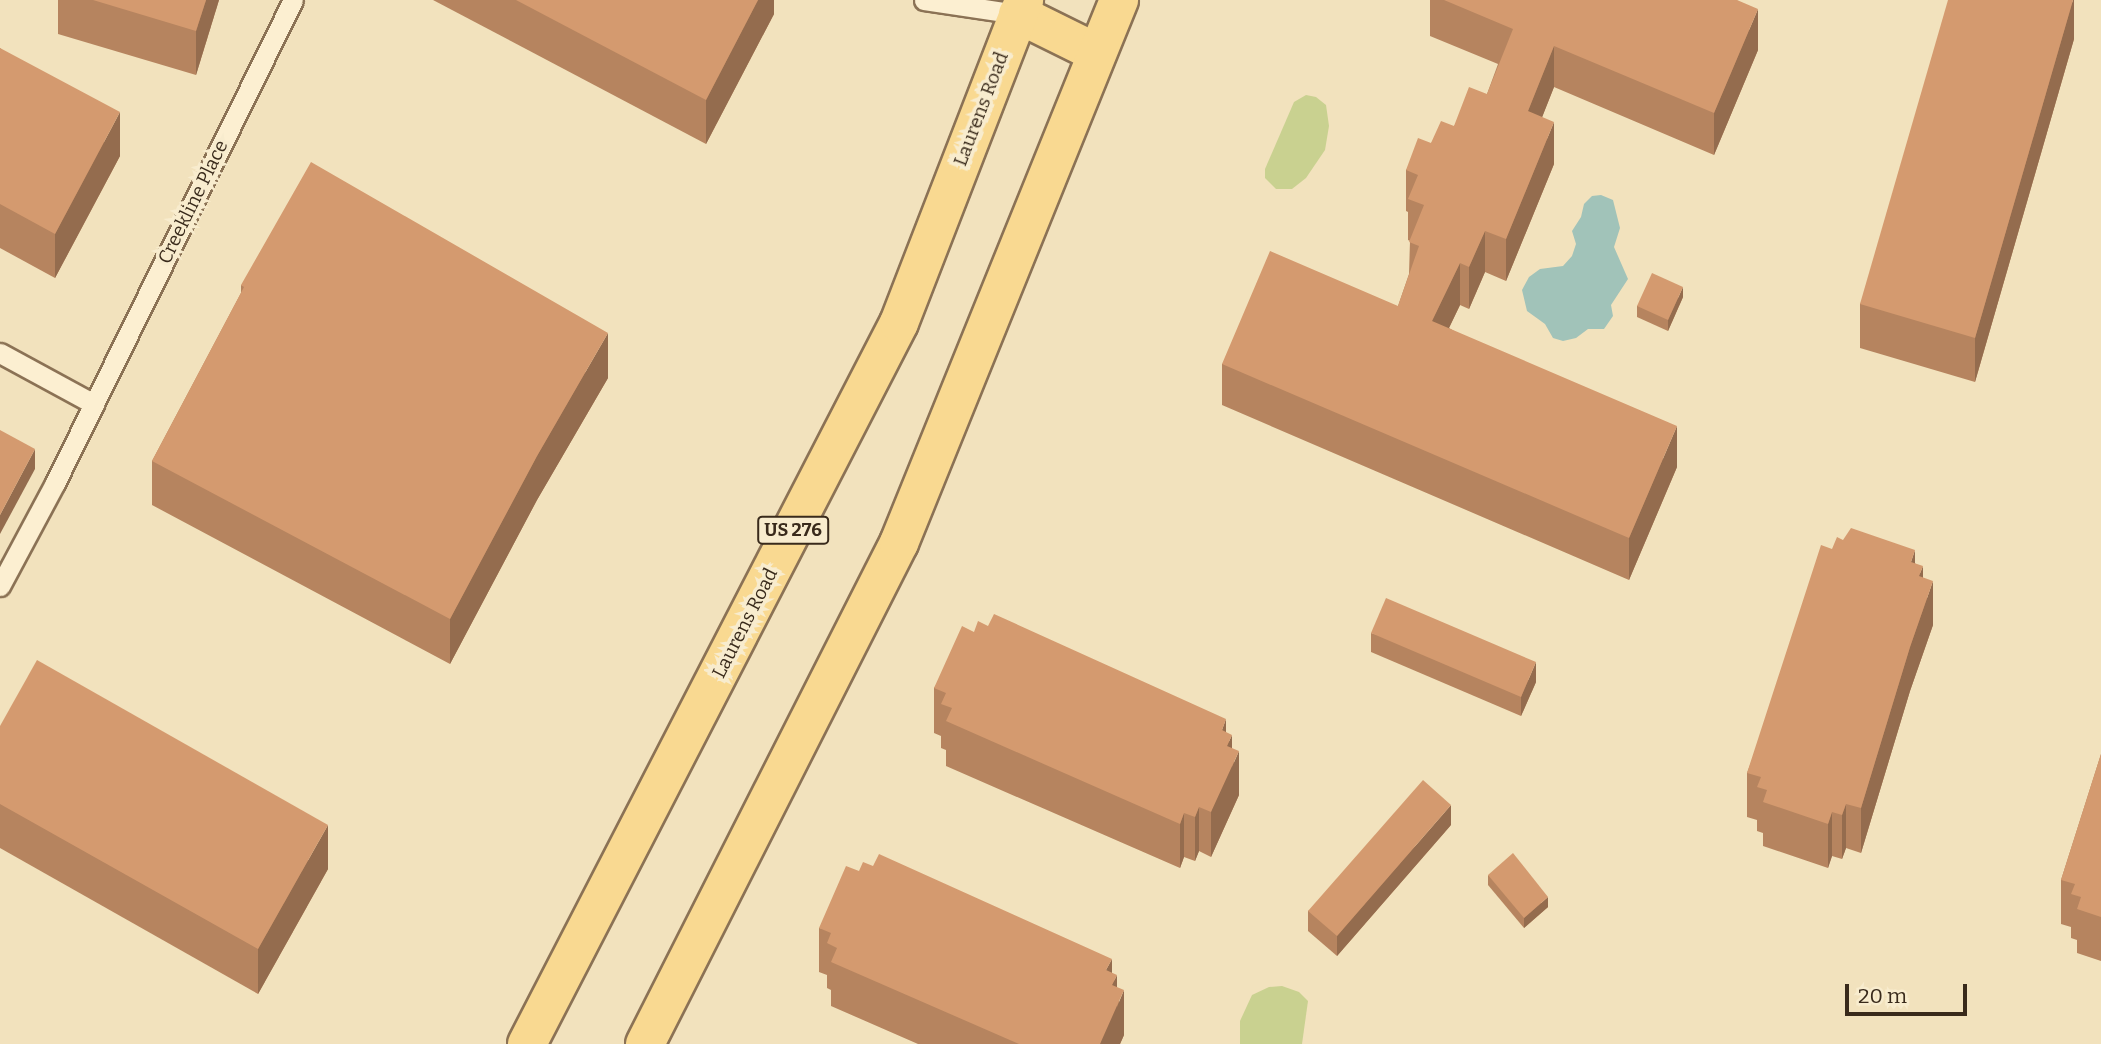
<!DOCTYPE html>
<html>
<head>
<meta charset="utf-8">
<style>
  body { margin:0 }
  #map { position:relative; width:2101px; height:1044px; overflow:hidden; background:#f2e2bd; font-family:Bitter,serif }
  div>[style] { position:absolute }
  .green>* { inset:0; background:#c9d190 }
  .water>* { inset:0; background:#a1c3b9 }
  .roads { filter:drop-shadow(2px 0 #8b7255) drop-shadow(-2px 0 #8b7255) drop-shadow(0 2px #8b7255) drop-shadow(0 -2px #8b7255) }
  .lane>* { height:19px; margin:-9.5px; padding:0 9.5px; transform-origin:9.5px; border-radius:9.5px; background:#fcefd1 }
  .primary>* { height:38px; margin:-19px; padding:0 19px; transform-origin:19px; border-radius:19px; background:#f9d991 }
  .wall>* { inset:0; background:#b6845f }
  .shaded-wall>* { inset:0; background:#946c4e }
  .building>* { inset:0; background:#d49a6f }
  span { translate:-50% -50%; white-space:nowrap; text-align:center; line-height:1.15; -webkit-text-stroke:7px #f8ecce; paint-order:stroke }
  .shield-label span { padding:2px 5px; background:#f8ecce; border:2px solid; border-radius:5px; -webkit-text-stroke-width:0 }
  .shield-label { font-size:18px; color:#392a1b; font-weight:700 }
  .street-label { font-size:19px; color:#392a1b }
  .scale { position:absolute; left:1845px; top:984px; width:122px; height:32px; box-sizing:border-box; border:4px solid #392a1b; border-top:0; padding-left:9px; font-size:21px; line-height:24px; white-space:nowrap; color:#392a1b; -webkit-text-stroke:5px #f8ecce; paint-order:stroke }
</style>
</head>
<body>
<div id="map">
  <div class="green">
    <div style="clip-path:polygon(1306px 95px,1316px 97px,1326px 105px,1329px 126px,1325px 150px,1306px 178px,1292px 189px,1276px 189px,1265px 178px,1265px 169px,1294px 102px)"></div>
    <div style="clip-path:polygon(1282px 986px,1299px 992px,1308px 1001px,1302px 1044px,1240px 1044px,1240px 1021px,1252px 995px,1269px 987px)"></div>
  </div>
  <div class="water">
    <div style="clip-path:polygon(1601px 195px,1613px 200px,1620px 228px,1614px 247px,1628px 279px,1611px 305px,1613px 316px,1604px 329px,1588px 329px,1576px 338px,1563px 341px,1553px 338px,1545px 324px,1527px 311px,1522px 290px,1529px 277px,1540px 269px,1563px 266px,1572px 256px,1576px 244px,1572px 231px,1581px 217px,1584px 204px,1592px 196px)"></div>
  </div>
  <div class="roads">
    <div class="lane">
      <div style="left:924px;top:0;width:95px;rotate:8.5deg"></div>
      <div style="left:0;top:353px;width:107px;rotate:28.5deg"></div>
      <div style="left:0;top:586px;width:117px;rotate:-61.9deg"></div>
      <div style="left:55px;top:483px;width:538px;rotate:-63.77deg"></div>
    </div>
    <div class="primary">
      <div style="left:1018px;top:14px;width:88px;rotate:26.3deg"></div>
      <div style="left:527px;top:1044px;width:811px;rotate:-62.71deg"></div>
      <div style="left:899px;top:323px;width:346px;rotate:-68.8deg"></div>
      <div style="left:645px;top:1044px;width:562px;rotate:-63.12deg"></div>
      <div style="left:899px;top:543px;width:586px;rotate:-67.94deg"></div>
    </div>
  </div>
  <div class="wall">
    <div style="clip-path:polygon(58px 0,219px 0,196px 75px,58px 34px)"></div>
    <div style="clip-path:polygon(433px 0,774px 0,774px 14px,706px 144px)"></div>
    <div style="clip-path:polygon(1430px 0,1737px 0,1758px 50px,1714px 155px,1554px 87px,1542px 117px,1554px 164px,1506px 281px,1485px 272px,1469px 309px,1460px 305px,1449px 328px,1677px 467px,1629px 580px,1222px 405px,1222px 364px,1398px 306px,1409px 274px,1410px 241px,1408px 240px,1408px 212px,1406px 211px,1406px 170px,1431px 143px,1454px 126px,1487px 94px,1498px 64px,1430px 36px)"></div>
    <div style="clip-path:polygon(2074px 0,2074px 39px,1975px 382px,1860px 348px,1860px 304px)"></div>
    <div style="clip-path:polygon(0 48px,120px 156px,55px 278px,0 248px)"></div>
    <div style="clip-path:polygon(241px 285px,608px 378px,537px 500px,450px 664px,152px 505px,152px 461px,241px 293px)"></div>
    <div style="clip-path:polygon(1683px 297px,1668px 331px,1637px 317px,1637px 306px)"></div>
    <div style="clip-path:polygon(1832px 549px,1915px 563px,1923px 578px,1933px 625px,1910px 691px,1861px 853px,1846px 848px,1842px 859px,1832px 856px,1828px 868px,1763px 846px,1763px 833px,1757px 831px,1757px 820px,1747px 817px,1747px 773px)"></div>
    <div style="clip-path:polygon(974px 632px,1226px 733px,1232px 748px,1239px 795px,1211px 857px,1199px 851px,1195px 861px,1184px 857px,1180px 868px,946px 766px,946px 750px,941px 748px,941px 736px,934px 733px,934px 688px)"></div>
    <div style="clip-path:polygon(1371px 633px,1536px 682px,1521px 716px,1371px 652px)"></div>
    <div style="clip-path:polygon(0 726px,328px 869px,258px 994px,0 848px)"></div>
    <div style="clip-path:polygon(2101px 754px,2101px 961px,2077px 953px,2077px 940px,2071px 938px,2071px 927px,2061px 924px,2061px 880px)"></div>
    <div style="clip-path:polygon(1451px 825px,1337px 956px,1308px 931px,1308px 911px)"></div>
    <div style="clip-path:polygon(1488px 875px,1548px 907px,1524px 928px,1488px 885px)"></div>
    <div style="clip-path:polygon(819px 928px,1112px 973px,1117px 987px,1124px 1035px,1120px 1044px,918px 1044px,831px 1006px,831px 990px,827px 988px,827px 975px,819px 972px)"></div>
  </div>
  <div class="shaded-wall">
    <div style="clip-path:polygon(206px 0,219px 0,196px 75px,196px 31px)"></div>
    <div style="clip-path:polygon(758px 0,774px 0,774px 14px,706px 144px,706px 100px)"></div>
    <div style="clip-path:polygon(2073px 0,2074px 0,2074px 39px,1975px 382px,1975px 338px)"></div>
    <div style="clip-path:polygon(1758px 9px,1758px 50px,1714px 155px,1714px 113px)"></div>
    <div style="clip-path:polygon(1554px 46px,1554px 87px,1528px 153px,1528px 111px)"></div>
    <div style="clip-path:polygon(120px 112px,120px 156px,55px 278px,55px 234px)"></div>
    <div style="clip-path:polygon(1554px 122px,1554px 164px,1506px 281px,1506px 239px)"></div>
    <div style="clip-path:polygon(1485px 231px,1485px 272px,1469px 309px,1469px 267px)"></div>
    <div style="clip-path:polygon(1460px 263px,1460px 305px,1432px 363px,1432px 321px)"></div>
    <div style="clip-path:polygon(1683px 287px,1683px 297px,1668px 331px,1668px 320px)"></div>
    <div style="clip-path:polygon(608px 333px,608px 378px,537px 500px,450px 664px,450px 619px,537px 456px)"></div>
    <div style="clip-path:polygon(1677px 426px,1677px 467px,1629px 580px,1629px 538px)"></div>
    <div style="clip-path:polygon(35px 449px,35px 469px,0 534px,0 515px)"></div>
    <div style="clip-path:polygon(1915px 550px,1915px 594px,1911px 562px)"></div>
    <div style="clip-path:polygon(1923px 566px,1923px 610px,1919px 576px)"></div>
    <div style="clip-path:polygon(1933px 581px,1933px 625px,1910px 691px,1861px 853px,1861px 808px,1910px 647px)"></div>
    <div style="clip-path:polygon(1536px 662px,1536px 682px,1521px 716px,1521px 697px)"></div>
    <div style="clip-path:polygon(1226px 719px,1226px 764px,1222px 730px)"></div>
    <div style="clip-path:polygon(1232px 735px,1232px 767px,1239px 751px,1239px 795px,1211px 857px,1211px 812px,1227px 746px)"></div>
    <div style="clip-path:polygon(1846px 804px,1846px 848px,1842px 859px,1842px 815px)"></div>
    <div style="clip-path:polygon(1451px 805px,1451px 825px,1337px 956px,1337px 936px)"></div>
    <div style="clip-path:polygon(1199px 807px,1199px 851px,1195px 861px,1195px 817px)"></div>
    <div style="clip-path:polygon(1832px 812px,1832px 856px,1828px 868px,1828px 824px)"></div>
    <div style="clip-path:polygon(1184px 813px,1184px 857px,1180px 868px,1180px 824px)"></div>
    <div style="clip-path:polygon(328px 825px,328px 869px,258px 994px,258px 949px)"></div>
    <div style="clip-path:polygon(1548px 897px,1548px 907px,1524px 928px,1524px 918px)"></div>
    <div style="clip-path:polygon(1112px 959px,1112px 1003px,1106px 970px)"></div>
    <div style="clip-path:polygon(1117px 975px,1117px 1007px,1124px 990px,1124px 1035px,1120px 1044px,1100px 1044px,1112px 985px)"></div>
  </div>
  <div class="building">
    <div style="clip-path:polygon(93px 0,206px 0,196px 31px)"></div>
    <div style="clip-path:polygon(516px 0,758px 0,706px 100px)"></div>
    <div style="clip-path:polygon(1444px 0,1737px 0,1758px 9px,1714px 113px,1554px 46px,1528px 111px,1554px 122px,1506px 239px,1485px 231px,1469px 267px,1460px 263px,1432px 321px,1677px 426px,1629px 538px,1222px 364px,1270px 251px,1398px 306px,1419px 246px,1409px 242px,1424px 205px,1408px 199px,1418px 175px,1406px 170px,1418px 138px,1431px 143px,1441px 121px,1454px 126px,1469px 87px,1487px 94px,1513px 29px)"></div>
    <div style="clip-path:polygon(1948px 0,2073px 0,1975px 338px,1860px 304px)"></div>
    <div style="clip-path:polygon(0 48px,120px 112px,55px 234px,0 204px)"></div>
    <div style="clip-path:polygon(311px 162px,608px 333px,537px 456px,450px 619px,152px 461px,244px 287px,241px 285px)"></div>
    <div style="clip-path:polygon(1652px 273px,1683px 287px,1668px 320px,1637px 306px)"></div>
    <div style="clip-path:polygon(0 430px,35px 449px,0 515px)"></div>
    <div style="clip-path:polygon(1851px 528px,1915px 550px,1911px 562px,1923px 566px,1919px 576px,1933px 581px,1910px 647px,1861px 808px,1846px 804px,1842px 815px,1832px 812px,1828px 824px,1763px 802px,1767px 790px,1757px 787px,1761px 777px,1747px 773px,1821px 545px,1832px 549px,1837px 537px,1843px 540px)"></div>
    <div style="clip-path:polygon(1386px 598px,1536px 662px,1521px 697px,1371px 633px)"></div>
    <div style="clip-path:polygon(994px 614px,1226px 719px,1222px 730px,1232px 735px,1227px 746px,1239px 751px,1211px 812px,1199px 807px,1195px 817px,1184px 813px,1180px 824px,946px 721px,952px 708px,941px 704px,946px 693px,934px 688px,962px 626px,974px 632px,978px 621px,988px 626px)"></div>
    <div style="clip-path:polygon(37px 660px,328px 825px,258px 949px,0 804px,0 726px)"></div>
    <div style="clip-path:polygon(2101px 754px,2101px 917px,2077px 909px,2081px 897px,2071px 894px,2075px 884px,2061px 880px)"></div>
    <div style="clip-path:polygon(1423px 780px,1451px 805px,1337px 936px,1308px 911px)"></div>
    <div style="clip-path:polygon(1513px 853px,1548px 897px,1524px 918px,1488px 875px)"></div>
    <div style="clip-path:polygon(879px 854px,1112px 959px,1106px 970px,1117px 975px,1112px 985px,1124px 990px,1100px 1044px,1019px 1044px,831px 962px,837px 948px,827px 943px,831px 933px,819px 928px,846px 866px,859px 871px,863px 862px,873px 866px)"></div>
  </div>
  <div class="shield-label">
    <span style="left:793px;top:530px">US 276</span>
  </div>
  <div class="street-label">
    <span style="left:981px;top:109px;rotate:-69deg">Laurens Road</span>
    <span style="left:193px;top:202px;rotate:-64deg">Creekline Place</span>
    <span style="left:745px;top:623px;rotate:-63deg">Laurens Road</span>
  </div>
  <div class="scale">20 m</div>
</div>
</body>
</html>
